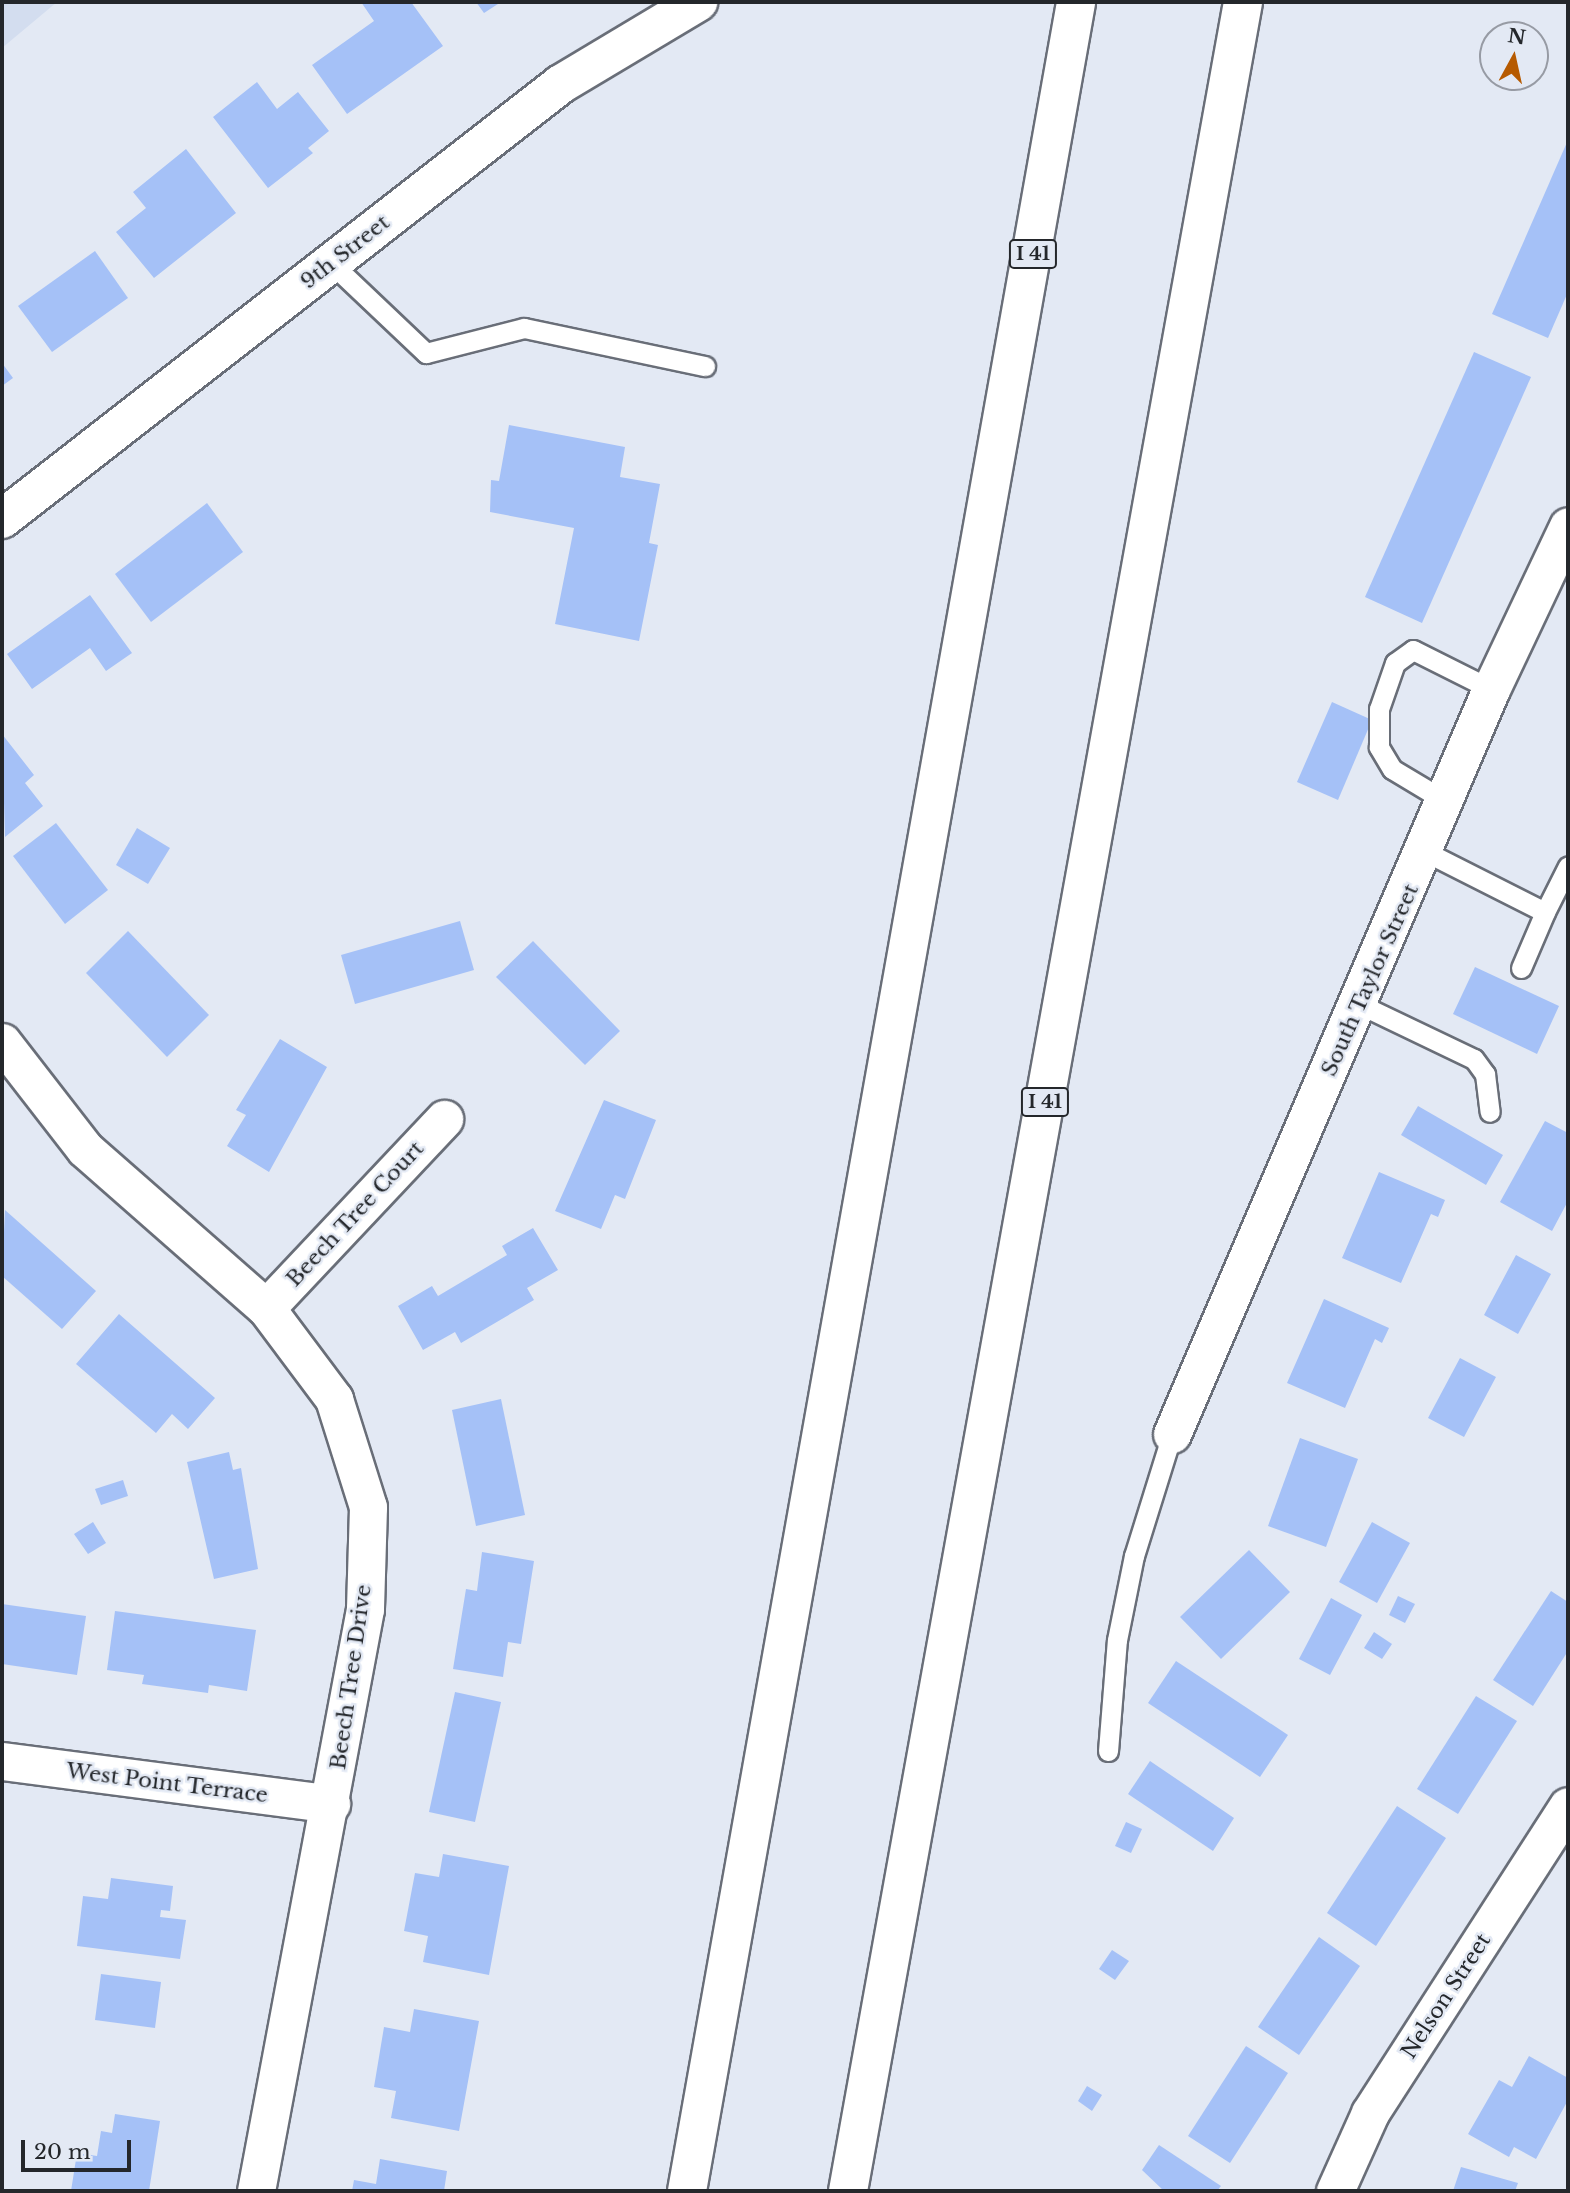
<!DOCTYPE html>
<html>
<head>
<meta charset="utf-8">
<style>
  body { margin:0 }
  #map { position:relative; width:1570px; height:2193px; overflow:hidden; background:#e3e9f4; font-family:"Libre Baskerville",serif }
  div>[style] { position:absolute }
  .built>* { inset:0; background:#d3ddef }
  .building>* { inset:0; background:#a5c1f7 }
  .roads { filter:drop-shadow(2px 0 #696e78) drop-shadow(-2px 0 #696e78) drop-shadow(0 2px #696e78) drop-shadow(0 -2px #696e78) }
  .service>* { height:19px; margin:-9.5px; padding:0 9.5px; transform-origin:9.5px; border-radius:9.5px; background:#fff }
  .minor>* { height:37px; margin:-18.5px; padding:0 18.5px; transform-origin:18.5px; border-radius:18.5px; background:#fff }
  .tertiary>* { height:38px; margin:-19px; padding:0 19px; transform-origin:19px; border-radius:19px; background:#fff }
  .motorway>* { height:38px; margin:-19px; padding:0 19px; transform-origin:19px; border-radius:19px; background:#fff }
  span { translate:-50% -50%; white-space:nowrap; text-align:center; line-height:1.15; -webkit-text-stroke:5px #e3e9f4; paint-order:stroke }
  .shield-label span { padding:2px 5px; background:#e3e9f4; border:2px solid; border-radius:5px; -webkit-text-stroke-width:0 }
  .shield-label { font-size:19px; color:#24272b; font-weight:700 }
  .street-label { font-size:21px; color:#24272b }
  .frame { position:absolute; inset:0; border:4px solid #24272b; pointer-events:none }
  .north { position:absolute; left:1479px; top:21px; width:70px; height:70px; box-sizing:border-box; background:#e3e9f4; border:2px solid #979ba4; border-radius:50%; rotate:8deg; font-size:19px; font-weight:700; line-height:28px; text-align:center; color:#24272b }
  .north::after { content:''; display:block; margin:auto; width:24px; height:32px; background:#b65a00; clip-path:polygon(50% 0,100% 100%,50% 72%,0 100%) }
  .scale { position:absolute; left:21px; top:2140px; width:110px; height:32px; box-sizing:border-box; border:4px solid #24272b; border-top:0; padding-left:9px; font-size:21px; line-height:24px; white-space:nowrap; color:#24272b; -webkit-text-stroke:5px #e3e9f4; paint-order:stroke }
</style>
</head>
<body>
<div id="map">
  <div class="built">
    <div style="clip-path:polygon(2px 2px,57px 2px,2px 48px)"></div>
  </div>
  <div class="building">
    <div style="clip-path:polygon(361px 2px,411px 2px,443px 46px,347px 114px,312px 65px,374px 21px)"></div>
    <div style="clip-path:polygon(476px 2px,501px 2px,484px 13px)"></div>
    <div style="clip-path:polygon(257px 82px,277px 109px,298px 92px,329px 131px,308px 148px,313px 153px,268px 188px,213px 117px)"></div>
    <div style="clip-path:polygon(1568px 140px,1568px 292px,1548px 338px,1492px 314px)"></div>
    <div style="clip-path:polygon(186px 149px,236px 213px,154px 278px,116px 232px,146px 208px,133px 192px)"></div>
    <div style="clip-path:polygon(95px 251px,128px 298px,52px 352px,18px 306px)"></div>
    <div style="clip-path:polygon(1474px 352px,1531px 377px,1422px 623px,1365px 597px)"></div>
    <div style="clip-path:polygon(2px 363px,13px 378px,2px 386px)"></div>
    <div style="clip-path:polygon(509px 425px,625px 447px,620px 477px,660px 484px,649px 543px,658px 545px,639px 641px,555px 624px,574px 528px,490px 512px,491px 480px,499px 481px)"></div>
    <div style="clip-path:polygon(207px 503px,243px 552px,151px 622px,115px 574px)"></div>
    <div style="clip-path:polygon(90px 595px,132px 653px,106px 671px,90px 648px,32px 689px,7px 654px)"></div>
    <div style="clip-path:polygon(1332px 702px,1372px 720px,1338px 800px,1297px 782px)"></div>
    <div style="clip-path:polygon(2px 734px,34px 775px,25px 783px,43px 806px,5px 837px)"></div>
    <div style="clip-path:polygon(56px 823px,108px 890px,65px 924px,13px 856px)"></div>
    <div style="clip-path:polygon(137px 828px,170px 848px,148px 884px,116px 865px)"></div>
    <div style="clip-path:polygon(460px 921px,474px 970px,355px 1004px,341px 955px)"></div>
    <div style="clip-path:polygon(128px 931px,209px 1015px,167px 1057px,86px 973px)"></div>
    <div style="clip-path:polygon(533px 941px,620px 1031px,585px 1065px,496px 977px)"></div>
    <div style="clip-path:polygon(1475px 967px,1559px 1006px,1537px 1054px,1453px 1014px)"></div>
    <div style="clip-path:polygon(280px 1039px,327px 1067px,269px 1172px,227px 1146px,246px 1115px,236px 1110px)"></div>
    <div style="clip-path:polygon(604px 1100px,656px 1120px,625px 1199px,615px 1195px,601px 1229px,555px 1211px)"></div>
    <div style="clip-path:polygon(1418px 1106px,1503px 1155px,1486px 1185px,1401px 1135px)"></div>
    <div style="clip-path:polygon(1545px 1121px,1568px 1133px,1568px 1201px,1552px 1231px,1500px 1202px)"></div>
    <div style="clip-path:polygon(1379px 1172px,1445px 1200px,1438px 1217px,1431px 1214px,1401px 1283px,1342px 1258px)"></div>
    <div style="clip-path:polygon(5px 1210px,96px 1291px,62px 1329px,2px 1276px)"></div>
    <div style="clip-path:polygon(533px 1228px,558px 1270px,527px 1288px,534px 1300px,461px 1343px,455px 1332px,423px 1350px,398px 1306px,432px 1286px,438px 1296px,507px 1255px,502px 1246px)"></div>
    <div style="clip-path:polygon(1516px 1255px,1551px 1274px,1518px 1334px,1484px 1315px)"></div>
    <div style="clip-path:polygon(1324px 1299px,1389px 1328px,1382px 1343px,1375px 1339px,1345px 1408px,1287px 1383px)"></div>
    <div style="clip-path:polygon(119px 1314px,215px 1398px,188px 1429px,172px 1414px,156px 1433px,76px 1364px)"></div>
    <div style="clip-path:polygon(1460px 1358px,1496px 1377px,1464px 1437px,1428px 1418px)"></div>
    <div style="clip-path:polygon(501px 1399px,525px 1515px,476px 1526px,452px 1410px)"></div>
    <div style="clip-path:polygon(1300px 1438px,1358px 1459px,1326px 1547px,1268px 1526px)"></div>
    <div style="clip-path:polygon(229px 1452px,233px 1470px,241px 1468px,258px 1569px,214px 1579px,187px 1462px)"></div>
    <div style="clip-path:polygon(123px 1480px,128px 1496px,101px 1505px,95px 1489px)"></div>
    <div style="clip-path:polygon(93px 1522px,106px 1543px,88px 1554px,74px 1534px)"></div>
    <div style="clip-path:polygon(1372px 1522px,1410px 1543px,1377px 1603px,1339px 1582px)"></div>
    <div style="clip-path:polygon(1249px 1550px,1290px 1592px,1221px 1659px,1180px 1617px)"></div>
    <div style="clip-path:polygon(482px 1552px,534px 1561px,521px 1644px,508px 1642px,503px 1677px,453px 1669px,466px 1589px,477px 1591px)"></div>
    <div style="clip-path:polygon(1551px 1591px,1568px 1602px,1568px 1651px,1533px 1706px,1493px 1680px)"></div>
    <div style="clip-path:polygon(1398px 1596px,1415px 1604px,1405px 1623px,1389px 1615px)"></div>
    <div style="clip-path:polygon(1331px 1598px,1362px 1615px,1330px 1675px,1299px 1659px)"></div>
    <div style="clip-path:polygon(2px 1604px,86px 1616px,77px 1675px,2px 1664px)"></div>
    <div style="clip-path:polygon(115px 1611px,256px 1630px,247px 1691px,209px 1685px,208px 1693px,142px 1684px,144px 1675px,107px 1670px)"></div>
    <div style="clip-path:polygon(1374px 1632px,1392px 1644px,1382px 1659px,1364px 1648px)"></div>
    <div style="clip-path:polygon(1176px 1661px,1288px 1735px,1260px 1777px,1148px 1703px)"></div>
    <div style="clip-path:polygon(455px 1692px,501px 1702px,475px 1822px,429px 1812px)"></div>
    <div style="clip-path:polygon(1476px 1696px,1517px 1721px,1458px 1814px,1417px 1789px)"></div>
    <div style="clip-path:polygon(1150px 1761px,1234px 1818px,1213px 1851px,1128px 1794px)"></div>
    <div style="clip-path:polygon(1397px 1806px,1446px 1838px,1376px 1946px,1327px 1913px)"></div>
    <div style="clip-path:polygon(1126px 1822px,1142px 1829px,1131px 1853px,1115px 1846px)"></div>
    <div style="clip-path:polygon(443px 1854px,509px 1866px,489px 1975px,423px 1962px,428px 1936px,404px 1931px,415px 1873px,439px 1877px)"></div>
    <div style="clip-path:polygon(111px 1878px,173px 1886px,170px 1911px,161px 1910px,160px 1917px,186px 1920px,180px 1959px,77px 1946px,83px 1896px,108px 1899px)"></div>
    <div style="clip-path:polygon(1319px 1937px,1360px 1966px,1299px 2055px,1258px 2027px)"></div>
    <div style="clip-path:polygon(1112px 1950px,1129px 1961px,1115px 1980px,1099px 1969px)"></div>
    <div style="clip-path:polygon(101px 1974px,161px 1982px,155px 2028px,95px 2020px)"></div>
    <div style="clip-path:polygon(414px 2009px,479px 2021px,459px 2131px,391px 2118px,396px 2091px,374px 2087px,384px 2027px,410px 2032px)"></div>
    <div style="clip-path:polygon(1246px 2046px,1288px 2073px,1230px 2163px,1188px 2136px)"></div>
    <div style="clip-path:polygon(1529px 2056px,1568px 2078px,1568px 2100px,1536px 2159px,1514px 2147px,1509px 2157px,1468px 2134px,1499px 2080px,1512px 2087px)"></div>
    <div style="clip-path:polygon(1087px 2086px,1102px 2095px,1092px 2111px,1078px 2101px)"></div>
    <div style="clip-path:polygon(115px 2114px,160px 2121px,149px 2191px,71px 2191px,77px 2153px,97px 2156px,101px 2131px,112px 2133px)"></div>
    <div style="clip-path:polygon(1159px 2145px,1221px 2186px,1217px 2191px,1164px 2191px,1142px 2170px)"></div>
    <div style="clip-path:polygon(380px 2159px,447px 2171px,444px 2191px,352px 2191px,354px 2180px,376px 2184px)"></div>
    <div style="clip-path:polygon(1461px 2167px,1518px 2183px,1515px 2191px,1453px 2191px)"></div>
  </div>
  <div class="roads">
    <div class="service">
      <div style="left:331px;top:263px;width:131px;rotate:43.5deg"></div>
      <div style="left:426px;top:353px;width:101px;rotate:-14.3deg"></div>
      <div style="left:524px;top:328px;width:185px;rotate:11.9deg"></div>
      <div style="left:1447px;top:802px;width:64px;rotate:-149deg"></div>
      <div style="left:1392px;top:769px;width:26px;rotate:-121deg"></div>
      <div style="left:1379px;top:747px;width:38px;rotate:-90deg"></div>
      <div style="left:1379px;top:709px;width:49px;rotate:-70.8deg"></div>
      <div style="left:1395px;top:663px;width:22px;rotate:-36deg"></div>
      <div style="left:1413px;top:650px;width:87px;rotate:26.6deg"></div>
      <div style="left:1426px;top:852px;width:133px;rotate:26.8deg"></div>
      <div style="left:1545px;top:912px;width:51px;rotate:-63.4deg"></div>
      <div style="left:1521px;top:968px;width:61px;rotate:-66.8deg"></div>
      <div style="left:1359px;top:1004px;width:127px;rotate:25.6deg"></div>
      <div style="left:1474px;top:1059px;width:19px;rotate:54deg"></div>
      <div style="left:1485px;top:1074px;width:38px;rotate:83deg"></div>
      <div style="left:1108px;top:1751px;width:111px;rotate:-85.4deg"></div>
      <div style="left:1117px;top:1640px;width:86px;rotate:-78.6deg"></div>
      <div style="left:1134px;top:1556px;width:128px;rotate:-72.7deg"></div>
    </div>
    <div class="minor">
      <div style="left:2px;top:1042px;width:135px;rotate:52.2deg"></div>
      <div style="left:85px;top:1149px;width:241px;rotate:41.3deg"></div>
      <div style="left:266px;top:1308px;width:114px;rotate:53.2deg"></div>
      <div style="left:334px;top:1399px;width:113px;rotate:72.5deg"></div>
      <div style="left:368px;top:1507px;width:102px;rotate:91.7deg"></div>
      <div style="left:365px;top:1609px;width:592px;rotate:100.61deg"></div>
      <div style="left:266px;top:1308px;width:260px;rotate:-46.7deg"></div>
      <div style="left:1172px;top:1434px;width:810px;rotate:-66.82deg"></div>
      <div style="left:1491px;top:689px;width:180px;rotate:-64.7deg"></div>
      <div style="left:2px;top:1761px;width:332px;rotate:7.4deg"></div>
      <div style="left:1335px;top:2191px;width:85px;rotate:-65.8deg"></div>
      <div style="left:1370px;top:2113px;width:365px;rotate:-57.2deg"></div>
    </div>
    <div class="tertiary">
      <div style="left:2px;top:519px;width:708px;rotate:-37.89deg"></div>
      <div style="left:561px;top:84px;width:160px;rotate:-30.9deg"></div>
    </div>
    <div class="motorway">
      <div style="left:687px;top:2191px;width:2223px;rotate:-79.92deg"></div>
      <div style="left:848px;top:2191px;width:2224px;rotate:-79.77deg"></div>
    </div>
  </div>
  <div class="shield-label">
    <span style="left:1033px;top:254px">I 41</span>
    <span style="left:1045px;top:1102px">I 41</span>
  </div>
  <div class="street-label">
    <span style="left:345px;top:252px;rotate:-38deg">9th Street</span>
    <span style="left:1370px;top:980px;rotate:-66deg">South Taylor Street</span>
    <span style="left:355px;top:1214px;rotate:-47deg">Beech Tree Court</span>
    <span style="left:351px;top:1677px;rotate:-82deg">Beech Tree Drive</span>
    <span style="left:167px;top:1783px;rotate:7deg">West Point Terrace</span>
    <span style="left:1446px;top:1996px;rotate:-57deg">Nelson Street</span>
  </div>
  <div class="frame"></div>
  <div class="north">N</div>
  <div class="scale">20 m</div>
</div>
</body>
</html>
